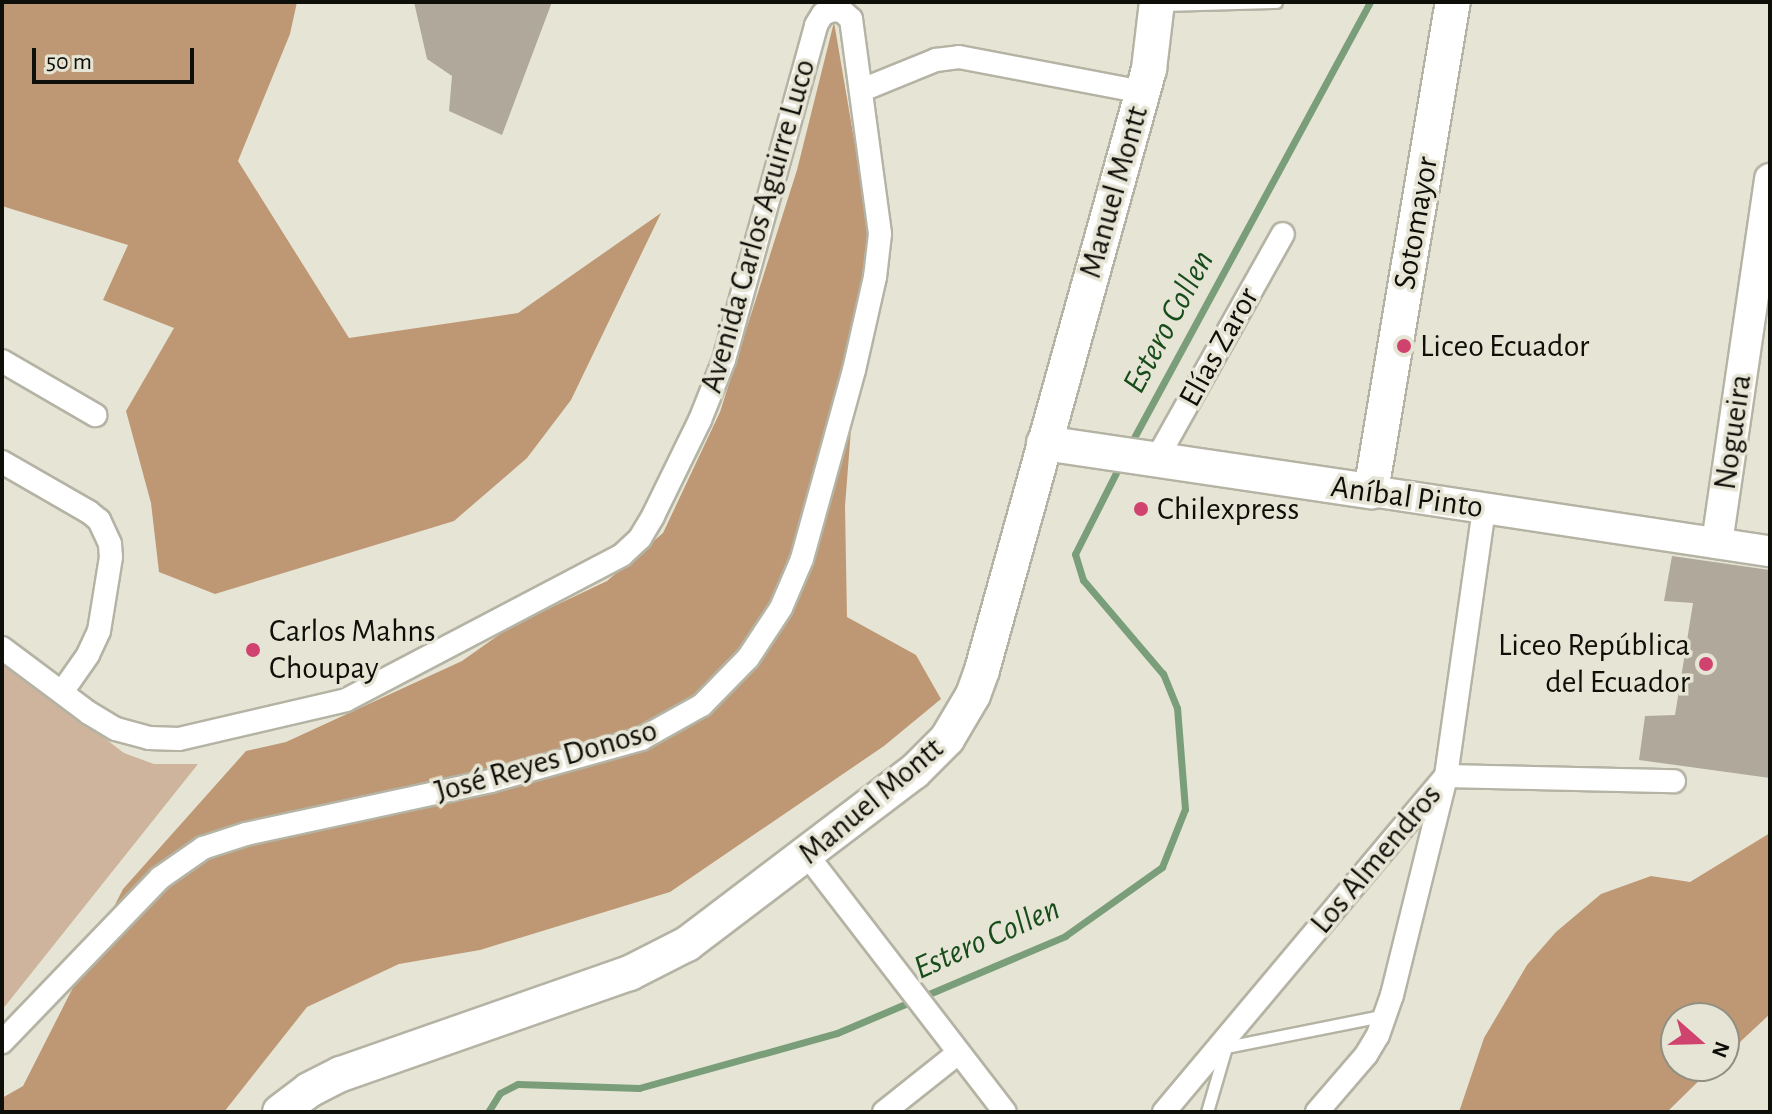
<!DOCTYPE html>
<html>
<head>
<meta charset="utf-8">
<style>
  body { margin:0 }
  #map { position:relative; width:1772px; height:1114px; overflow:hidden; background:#e6e5d5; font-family:"Alegreya Sans",sans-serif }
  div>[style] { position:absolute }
  .green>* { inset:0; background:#ceb49c }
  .forest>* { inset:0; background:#be9874 }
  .stream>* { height:7px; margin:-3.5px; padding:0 3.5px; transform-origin:3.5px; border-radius:3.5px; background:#7a9e79 }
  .building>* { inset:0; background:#b0a99b }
  .roads { filter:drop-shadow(2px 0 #b4b3a4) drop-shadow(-2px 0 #b4b3a4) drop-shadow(0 2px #b4b3a4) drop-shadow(0 -2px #b4b3a4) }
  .lane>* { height:11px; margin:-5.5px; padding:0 5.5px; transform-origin:5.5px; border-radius:5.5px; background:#fff }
  .street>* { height:22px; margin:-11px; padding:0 11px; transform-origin:11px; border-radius:11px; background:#fff }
  .secondary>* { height:30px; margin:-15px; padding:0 15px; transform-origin:15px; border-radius:15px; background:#fff }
  .primary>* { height:34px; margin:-17px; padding:0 17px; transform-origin:17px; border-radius:17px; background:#fff }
  .dots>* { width:22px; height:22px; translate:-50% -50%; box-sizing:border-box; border:4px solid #e6e5d5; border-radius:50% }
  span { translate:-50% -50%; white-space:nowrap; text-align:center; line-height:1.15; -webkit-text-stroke:7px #e6e5d5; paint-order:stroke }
  .street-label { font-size:32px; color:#0f0f09 }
  .poi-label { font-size:32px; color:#0f0f09 }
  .left { translate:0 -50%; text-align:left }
  .right { translate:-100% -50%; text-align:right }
  .water-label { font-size:34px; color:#184d1b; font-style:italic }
  .frame { position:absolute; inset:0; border:4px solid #0f0f09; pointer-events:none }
  .north { position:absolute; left:1660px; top:1002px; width:80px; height:80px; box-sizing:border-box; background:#e6e5d5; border:2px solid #908f83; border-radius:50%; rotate:110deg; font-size:22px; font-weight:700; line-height:32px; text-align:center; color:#0f0f09 }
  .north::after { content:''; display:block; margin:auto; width:28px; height:36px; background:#d0436f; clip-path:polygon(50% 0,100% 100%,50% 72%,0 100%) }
  .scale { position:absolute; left:32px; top:48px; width:162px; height:36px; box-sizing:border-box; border:4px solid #0f0f09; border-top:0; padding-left:10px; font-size:24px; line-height:28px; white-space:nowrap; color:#0f0f09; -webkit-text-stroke:6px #e6e5d5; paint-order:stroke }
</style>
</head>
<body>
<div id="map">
  <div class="green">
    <div style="clip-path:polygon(2px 660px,124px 753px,154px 764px,198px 764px,2px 1010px)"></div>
  </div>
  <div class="forest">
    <div style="clip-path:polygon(2px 2px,297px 2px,290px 34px,238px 161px,349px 338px,518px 313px,661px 213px,571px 400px,527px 458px,454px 521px,215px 594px,159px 572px,151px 503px,126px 411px,174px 328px,103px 300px,128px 245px,2px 206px)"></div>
    <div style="clip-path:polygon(834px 22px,877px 274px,853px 404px,845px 506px,847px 617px,916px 655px,941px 699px,884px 746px,670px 892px,480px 950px,399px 964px,307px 1007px,224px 1112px,2px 1112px,2px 1098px,23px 1086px,123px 889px,246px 751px,286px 742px,462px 661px,510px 627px,607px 581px,663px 533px,720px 412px,797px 170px)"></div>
    <div style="clip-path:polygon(1770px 833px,1770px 1014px,1724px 1057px,1724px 1018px,1676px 1018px,1676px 1066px,1714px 1066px,1667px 1112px,1459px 1112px,1484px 1038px,1527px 965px,1556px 932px,1601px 894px,1651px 876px,1690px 882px)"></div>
  </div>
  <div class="stream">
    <div style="left:1130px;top:445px;width:504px;rotate:-61.55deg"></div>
    <div style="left:488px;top:1112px;width:22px;rotate:-58deg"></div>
    <div style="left:500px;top:1093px;width:20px;rotate:-27deg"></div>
    <div style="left:518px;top:1084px;width:121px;rotate:1.9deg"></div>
    <div style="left:639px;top:1088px;width:205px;rotate:-15.5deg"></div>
    <div style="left:837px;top:1033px;width:248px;rotate:-23deg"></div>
    <div style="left:1065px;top:936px;width:119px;rotate:-35.4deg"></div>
    <div style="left:1162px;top:867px;width:62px;rotate:-68.4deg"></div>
    <div style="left:1185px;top:809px;width:101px;rotate:-94.5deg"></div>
    <div style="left:1177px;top:708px;width:37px;rotate:-112deg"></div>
    <div style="left:1163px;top:674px;width:123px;rotate:-130.4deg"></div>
    <div style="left:1083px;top:580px;width:27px;rotate:-107deg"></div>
    <div style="left:1075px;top:554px;width:102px;rotate:-63.2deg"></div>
  </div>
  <div class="building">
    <div style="clip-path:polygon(414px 2px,552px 2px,502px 135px,449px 111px,452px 76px,427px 59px)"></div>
    <div style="clip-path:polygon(1672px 556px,1770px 570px,1770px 778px,1639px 760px,1645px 716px,1675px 715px,1693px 603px,1664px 601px)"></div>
  </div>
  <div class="roads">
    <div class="lane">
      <div style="left:1160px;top:5px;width:116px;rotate:-1.5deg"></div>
      <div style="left:1226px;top:1047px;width:163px;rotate:-11.3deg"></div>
      <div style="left:1207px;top:1112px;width:68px;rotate:-73.7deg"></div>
    </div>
    <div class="street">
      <div style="left:862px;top:90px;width:80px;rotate:-22.1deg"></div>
      <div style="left:936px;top:60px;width:23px;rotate:-7deg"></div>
      <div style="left:959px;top:57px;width:187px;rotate:10.8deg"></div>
      <div style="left:2px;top:361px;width:108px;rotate:30.1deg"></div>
      <div style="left:1156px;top:460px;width:259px;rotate:-60.7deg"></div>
      <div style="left:2px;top:462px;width:100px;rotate:29.9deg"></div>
      <div style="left:89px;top:512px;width:13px;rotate:39deg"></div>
      <div style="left:99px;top:520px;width:26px;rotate:65deg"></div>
      <div style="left:110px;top:544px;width:13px;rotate:86deg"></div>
      <div style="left:111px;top:557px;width:75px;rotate:99.2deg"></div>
      <div style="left:99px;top:631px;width:26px;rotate:115deg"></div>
      <div style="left:88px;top:655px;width:45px;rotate:125.1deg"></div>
      <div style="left:2px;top:648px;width:109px;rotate:36.8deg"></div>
      <div style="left:89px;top:713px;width:31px;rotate:31deg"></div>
      <div style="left:116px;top:729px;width:34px;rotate:15deg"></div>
      <div style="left:149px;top:738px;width:30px;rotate:2deg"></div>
      <div style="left:179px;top:739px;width:171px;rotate:-13.1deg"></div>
      <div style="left:346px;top:700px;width:312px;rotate:-27.7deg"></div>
      <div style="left:622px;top:555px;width:25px;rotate:-43deg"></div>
      <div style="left:640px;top:538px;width:26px;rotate:-59deg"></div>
      <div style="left:653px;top:516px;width:107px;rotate:-63.9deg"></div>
      <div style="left:700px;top:420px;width:65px;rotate:-68.2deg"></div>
      <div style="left:724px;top:360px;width:347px;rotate:-74.6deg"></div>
      <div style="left:816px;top:25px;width:13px;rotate:-58deg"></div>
      <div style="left:823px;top:14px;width:11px;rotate:-22deg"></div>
      <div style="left:833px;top:10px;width:9px;rotate:6deg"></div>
      <div style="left:842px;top:11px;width:12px;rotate:42deg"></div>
      <div style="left:851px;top:19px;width:217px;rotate:82.3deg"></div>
      <div style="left:880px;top:234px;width:43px;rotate:96.6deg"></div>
      <div style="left:875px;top:277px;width:95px;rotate:102.7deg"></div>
      <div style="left:854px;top:370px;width:196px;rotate:105.4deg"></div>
      <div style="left:802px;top:559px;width:53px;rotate:113.2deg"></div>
      <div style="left:781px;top:608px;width:60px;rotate:123.4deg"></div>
      <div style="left:748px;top:658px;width:66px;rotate:134.4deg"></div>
      <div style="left:702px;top:705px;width:70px;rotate:150.9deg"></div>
      <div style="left:641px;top:739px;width:156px;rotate:164.4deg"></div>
      <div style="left:491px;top:781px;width:251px;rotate:167.8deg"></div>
      <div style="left:246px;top:834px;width:45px;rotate:162deg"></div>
      <div style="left:203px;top:848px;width:52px;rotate:145.1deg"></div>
      <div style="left:160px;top:878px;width:228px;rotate:133.9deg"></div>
      <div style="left:1446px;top:776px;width:228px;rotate:1.3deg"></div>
      <div style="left:807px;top:855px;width:324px;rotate:52.4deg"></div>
      <div style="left:884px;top:1112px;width:93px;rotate:-38.5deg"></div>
      <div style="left:1164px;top:1112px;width:434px;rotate:-50deg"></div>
      <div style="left:1317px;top:1112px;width:75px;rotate:-49.3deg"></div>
      <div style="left:1366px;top:1055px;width:23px;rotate:-59deg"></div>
      <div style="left:1378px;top:1035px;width:42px;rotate:-70.7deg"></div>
      <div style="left:1392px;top:995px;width:226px;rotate:-76.1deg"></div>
      <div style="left:1446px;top:776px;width:271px;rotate:-81.9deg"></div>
    </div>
    <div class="secondary">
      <div style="left:1371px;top:491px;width:403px;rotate:8.6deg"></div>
      <div style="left:1717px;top:543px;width:368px;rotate:-81.7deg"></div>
    </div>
    <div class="primary">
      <div style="left:1044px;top:443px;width:331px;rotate:8.4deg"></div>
      <div style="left:1371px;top:491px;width:496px;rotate:-80.5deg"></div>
      <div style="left:280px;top:1112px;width:36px;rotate:-37deg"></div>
      <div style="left:309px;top:1090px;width:36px;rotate:-27deg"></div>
      <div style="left:341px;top:1074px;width:306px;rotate:-19.3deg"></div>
      <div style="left:630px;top:973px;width:64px;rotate:-27deg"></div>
      <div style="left:687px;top:944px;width:285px;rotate:-37.2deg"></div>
      <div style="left:914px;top:772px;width:47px;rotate:-45deg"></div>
      <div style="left:947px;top:739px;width:51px;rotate:-59.4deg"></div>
      <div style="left:973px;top:695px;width:27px;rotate:-70deg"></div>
      <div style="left:982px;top:670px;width:624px;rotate:-74.47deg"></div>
      <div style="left:1149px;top:69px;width:67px;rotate:-83.2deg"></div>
    </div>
  </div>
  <div class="dots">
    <div style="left:1404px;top:346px;background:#d0436f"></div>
    <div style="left:1141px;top:509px;background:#d0436f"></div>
    <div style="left:253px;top:650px;background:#d0436f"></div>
    <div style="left:1706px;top:664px;background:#d0436f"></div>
  </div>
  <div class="street-label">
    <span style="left:1114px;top:192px;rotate:-74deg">Manuel Montt</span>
    <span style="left:1416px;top:223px;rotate:-80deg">Sotomayor</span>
    <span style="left:758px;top:226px;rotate:-74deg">Avenida Carlos Aguirre Luco</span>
    <span style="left:1219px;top:347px;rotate:-61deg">Elías Zaror</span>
    <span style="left:1733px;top:432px;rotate:-82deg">Nogueira</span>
    <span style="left:1407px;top:497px;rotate:8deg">Aníbal Pinto</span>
    <span style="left:546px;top:761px;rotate:-16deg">José Reyes Donoso</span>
    <span style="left:871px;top:801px;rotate:-40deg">Manuel Montt</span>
    <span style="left:1376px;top:859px;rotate:-50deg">Los Almendros</span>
  </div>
  <div class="poi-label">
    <span class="left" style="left:1420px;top:346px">Liceo Ecuador</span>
    <span class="left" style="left:1157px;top:509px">Chilexpress</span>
    <span class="left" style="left:269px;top:650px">Carlos Mahns<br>Choupay</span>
    <span class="right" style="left:1690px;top:664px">Liceo República<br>del Ecuador</span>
  </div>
  <div class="water-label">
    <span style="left:1169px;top:322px;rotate:-62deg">Estero Collen</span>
    <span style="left:987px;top:939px;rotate:-24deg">Estero Collen</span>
  </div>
  <div class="frame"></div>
  <div class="north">N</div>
  <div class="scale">50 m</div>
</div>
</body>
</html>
